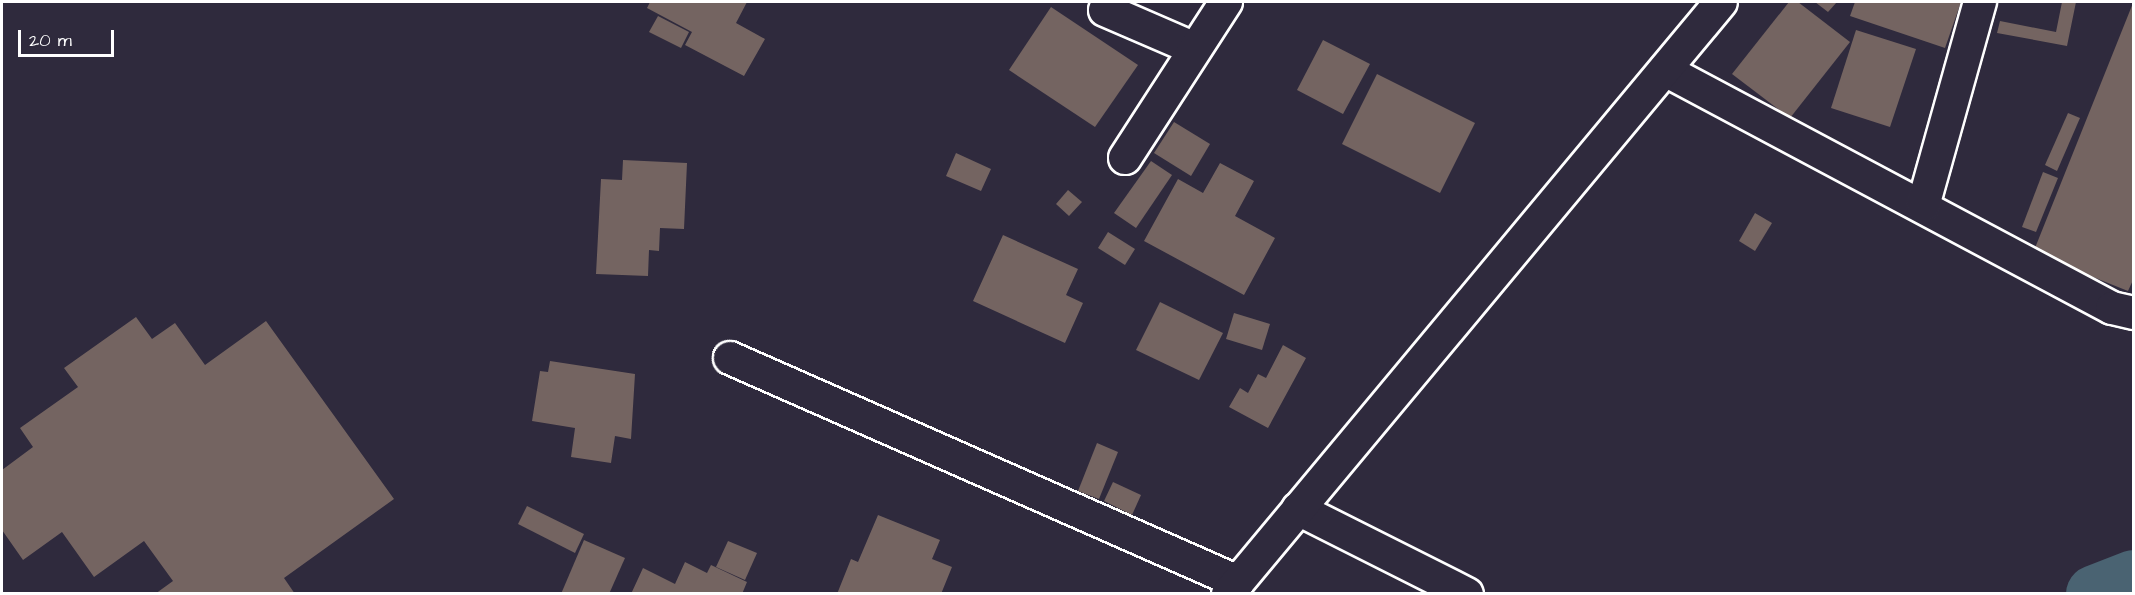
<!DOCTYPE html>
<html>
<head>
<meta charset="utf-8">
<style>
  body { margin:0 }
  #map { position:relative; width:2135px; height:595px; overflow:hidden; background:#2f2a3d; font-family:"Architects Daughter",sans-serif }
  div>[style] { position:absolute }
  .river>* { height:58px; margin:-29px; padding:0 29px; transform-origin:29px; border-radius:29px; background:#4a6372 }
  .building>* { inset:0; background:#746461 }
  .roads { filter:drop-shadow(2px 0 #fff) drop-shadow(-2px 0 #fff) drop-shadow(0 2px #fff) drop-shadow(0 -2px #fff) }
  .minor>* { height:32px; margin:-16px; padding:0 16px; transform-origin:16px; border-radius:16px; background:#2f2a3d }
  span { translate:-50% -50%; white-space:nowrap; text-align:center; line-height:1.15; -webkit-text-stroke:5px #2f2a3d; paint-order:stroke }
  .frame { position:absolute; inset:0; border:3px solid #fff; pointer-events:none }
  .scale { position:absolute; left:18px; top:30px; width:96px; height:27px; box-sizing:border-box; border:3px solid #fff; border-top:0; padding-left:8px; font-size:18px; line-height:21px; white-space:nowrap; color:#fff; -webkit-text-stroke:4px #2f2a3d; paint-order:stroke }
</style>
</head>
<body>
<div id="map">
  <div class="river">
    <div style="left:2095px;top:594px;width:42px;rotate:-21deg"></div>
  </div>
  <div class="building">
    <div style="clip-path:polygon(650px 2px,747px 2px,736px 23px,765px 39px,744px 76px,685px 45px,692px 32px,647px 8px)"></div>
    <div style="clip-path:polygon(1789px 2px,1798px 2px,1850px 42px,1790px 118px,1732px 74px)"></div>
    <div style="clip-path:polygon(1815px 2px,1837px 2px,1828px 12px)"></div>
    <div style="clip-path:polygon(1855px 2px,1961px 2px,1945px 48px,1850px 16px)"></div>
    <div style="clip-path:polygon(2062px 2px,2076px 2px,2067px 46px,1997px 33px,2000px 21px,2056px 32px)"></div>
    <div style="clip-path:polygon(2133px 3px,2134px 278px,2128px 291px,2033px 253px)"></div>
    <div style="clip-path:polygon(1051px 7px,1138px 65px,1095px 127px,1009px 70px)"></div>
    <div style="clip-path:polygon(658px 16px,689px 32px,681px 48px,649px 32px)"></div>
    <div style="clip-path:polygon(1856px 30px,1916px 49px,1890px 127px,1831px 108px)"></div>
    <div style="clip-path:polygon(1323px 40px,1370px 64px,1343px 114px,1297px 90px)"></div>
    <div style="clip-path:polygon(1377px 74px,1475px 123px,1440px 193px,1342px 144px)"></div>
    <div style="clip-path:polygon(2068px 113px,2080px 118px,2057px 171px,2045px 165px)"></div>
    <div style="clip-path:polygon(1174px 122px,1210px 144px,1191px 176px,1154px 153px)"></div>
    <div style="clip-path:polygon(956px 153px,991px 169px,981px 191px,946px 176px)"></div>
    <div style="clip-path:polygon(623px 160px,687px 163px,684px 229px,660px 228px,659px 251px,649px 250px,648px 276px,596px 274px,601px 179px,622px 180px)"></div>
    <div style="clip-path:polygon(1151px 161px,1172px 175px,1136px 228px,1114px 213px)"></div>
    <div style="clip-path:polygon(1220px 163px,1254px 181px,1235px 216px,1275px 238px,1244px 295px,1144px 241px,1178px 179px,1203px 193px)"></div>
    <div style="clip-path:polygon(2043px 172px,2058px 178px,2036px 232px,2022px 227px)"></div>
    <div style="clip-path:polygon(1068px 190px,1082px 202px,1069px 216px,1056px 204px)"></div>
    <div style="clip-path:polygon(1755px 213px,1772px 223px,1755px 251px,1739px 241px)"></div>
    <div style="clip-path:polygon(1108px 232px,1135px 249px,1125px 265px,1098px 248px)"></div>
    <div style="clip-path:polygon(1003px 235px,1078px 269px,1066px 295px,1083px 303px,1065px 343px,973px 301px)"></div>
    <div style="clip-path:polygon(1160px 302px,1223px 333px,1199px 380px,1136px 350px)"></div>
    <div style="clip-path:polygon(1234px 313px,1270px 324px,1262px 350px,1226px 339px)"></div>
    <div style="clip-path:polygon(136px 317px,152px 339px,175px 323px,205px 365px,266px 321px,394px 499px,284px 578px,295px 594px,155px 594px,173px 581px,144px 541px,94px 577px,62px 532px,23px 560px,2px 530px,2px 470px,33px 447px,20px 428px,78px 387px,64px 368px)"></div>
    <div style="clip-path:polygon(1283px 345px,1306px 358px,1268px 428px,1229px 407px,1240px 388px,1248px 393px,1258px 374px,1266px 378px)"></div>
    <div style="clip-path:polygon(550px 361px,635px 374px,631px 439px,615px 436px,611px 463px,571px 457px,575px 428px,532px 421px,540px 371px,548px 372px)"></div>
    <div style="clip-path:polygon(1097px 443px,1118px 452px,1099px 499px,1078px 491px)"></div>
    <div style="clip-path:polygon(1113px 482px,1141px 495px,1132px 515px,1104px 501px)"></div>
    <div style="clip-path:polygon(527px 506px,584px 534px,575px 553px,518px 524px)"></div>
    <div style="clip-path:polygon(878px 515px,940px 540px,932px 559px,952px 567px,941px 594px,837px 594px,851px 559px,858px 562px)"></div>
    <div style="clip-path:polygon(584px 540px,625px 558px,609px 594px,561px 594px)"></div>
    <div style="clip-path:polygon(728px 541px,757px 553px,745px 580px,716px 567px)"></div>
    <div style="clip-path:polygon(685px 562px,707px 573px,711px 565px,747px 582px,742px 594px,631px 594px,643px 568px,675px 584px)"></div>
  </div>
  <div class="roads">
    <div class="minor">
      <div style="left:1105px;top:10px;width:98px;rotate:23.4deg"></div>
      <div style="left:1665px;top:70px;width:506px;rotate:28.03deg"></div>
      <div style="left:2112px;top:308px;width:23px;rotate:13deg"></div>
      <div style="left:1125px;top:158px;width:186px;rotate:-57.1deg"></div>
      <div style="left:1923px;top:206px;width:212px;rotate:-74.4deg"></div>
      <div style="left:730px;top:358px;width:555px;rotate:23.79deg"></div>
      <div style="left:1298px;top:509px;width:189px;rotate:26.7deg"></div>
      <div style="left:1228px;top:594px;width:770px;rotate:-50.21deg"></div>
    </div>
  </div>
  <div class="frame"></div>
  <div class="scale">20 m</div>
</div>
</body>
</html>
